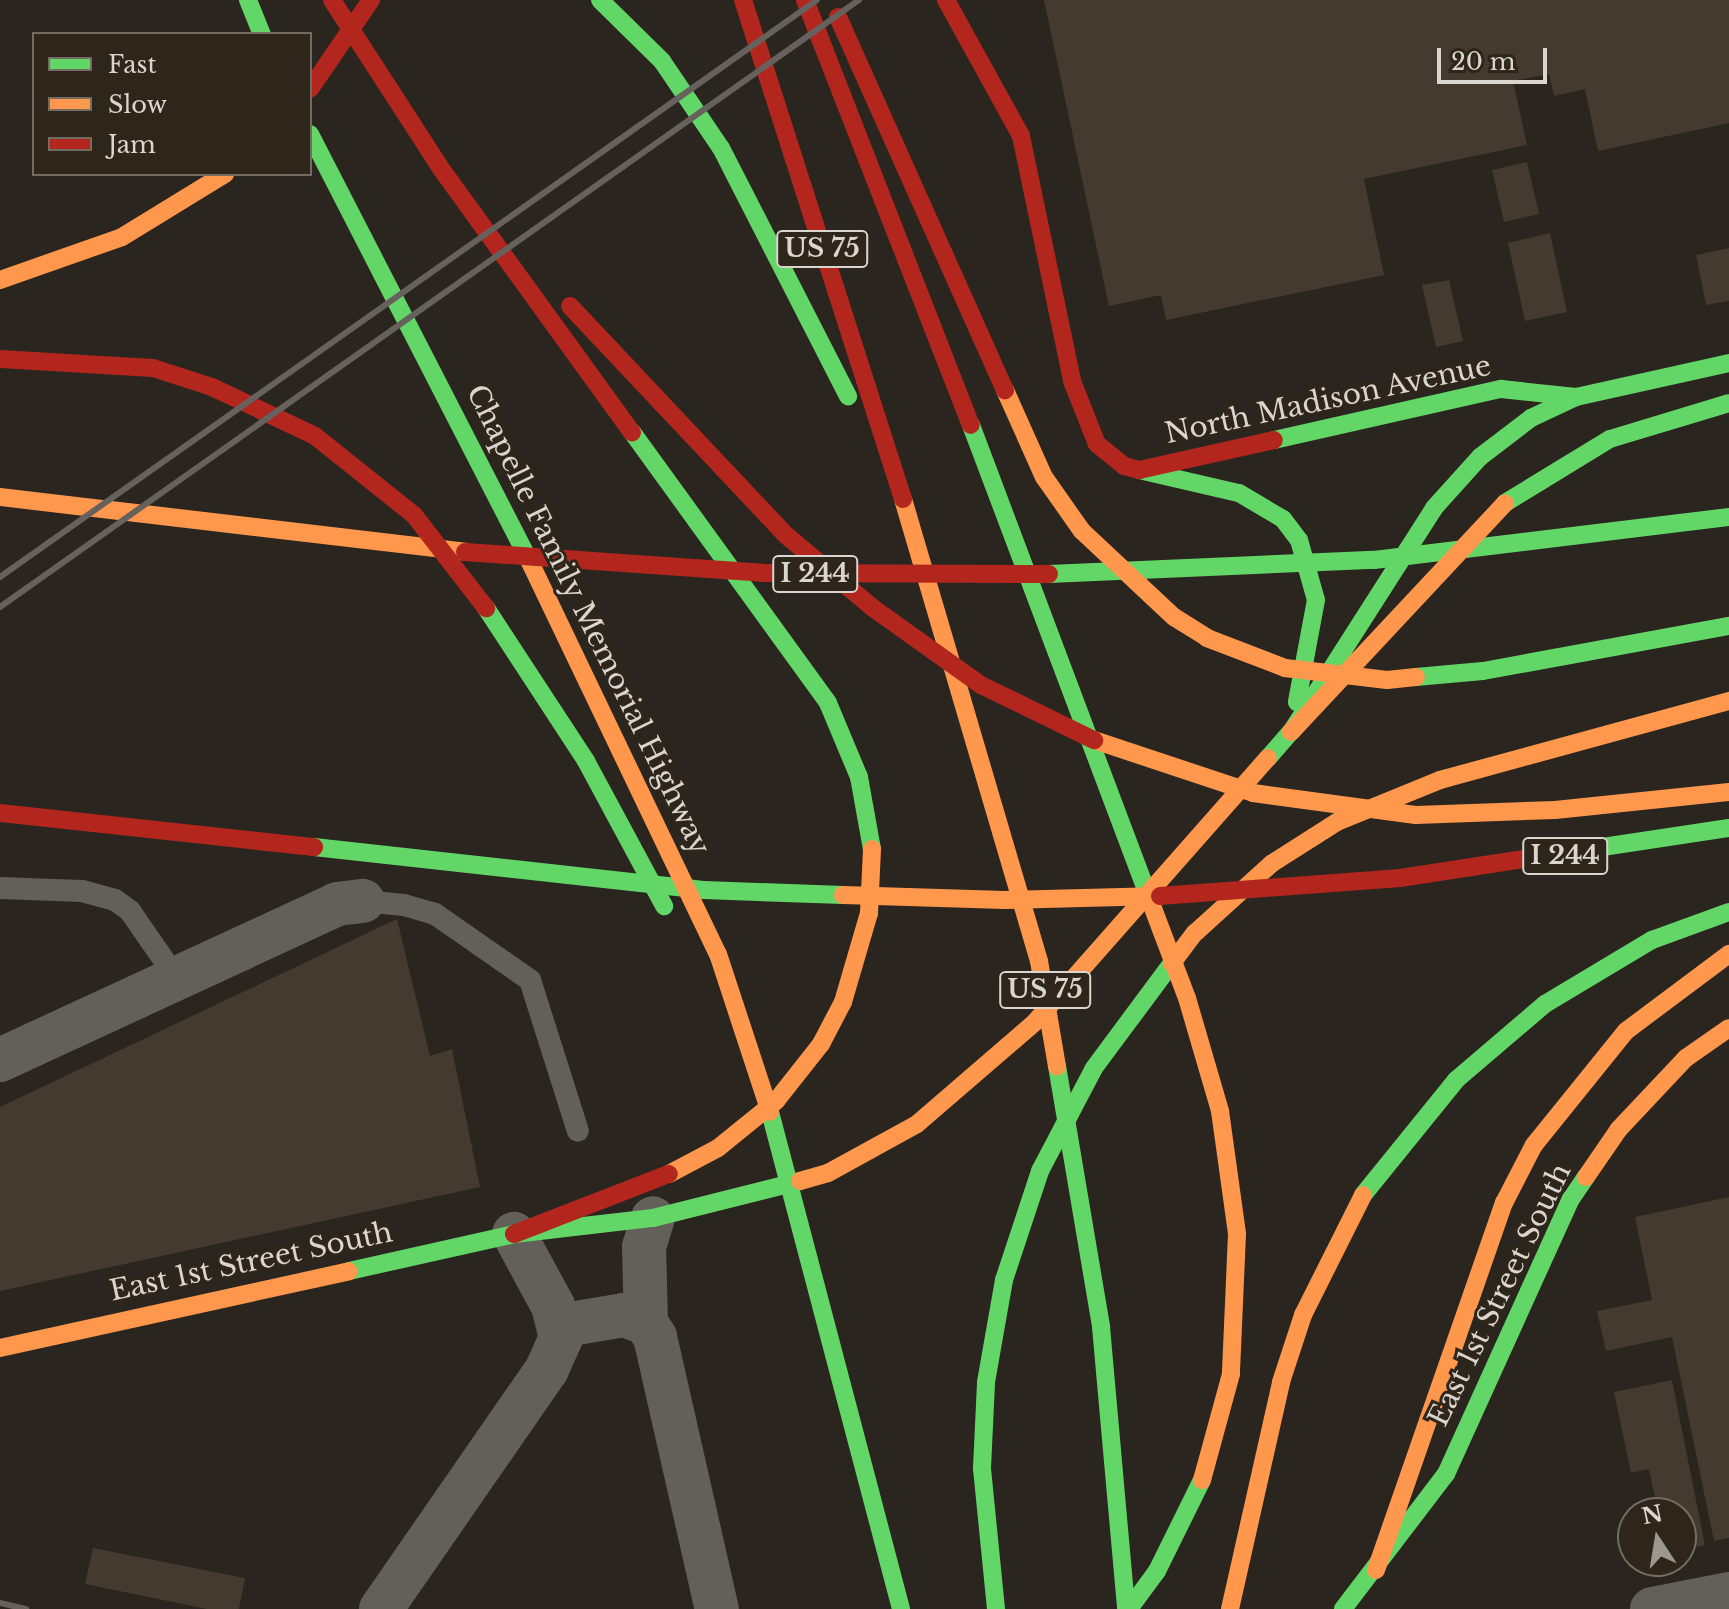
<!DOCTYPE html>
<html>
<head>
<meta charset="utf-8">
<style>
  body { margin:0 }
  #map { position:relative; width:1729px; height:1609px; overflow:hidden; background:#2a251f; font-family:"Libre Baskerville",serif }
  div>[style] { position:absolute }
  .building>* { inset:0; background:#443a30 }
  .lane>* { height:22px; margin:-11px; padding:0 11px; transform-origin:11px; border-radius:11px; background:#63605a }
  .street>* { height:44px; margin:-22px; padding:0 22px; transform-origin:22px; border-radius:22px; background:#63605a }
  .fast>* { height:18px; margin:-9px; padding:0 9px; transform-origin:9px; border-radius:9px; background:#63d668 }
  .slow>* { height:18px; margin:-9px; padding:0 9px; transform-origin:9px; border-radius:9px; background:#ff974d }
  .jam>* { height:18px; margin:-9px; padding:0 9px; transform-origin:9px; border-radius:9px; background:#b3261e }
  .rail>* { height:6px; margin:-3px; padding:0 3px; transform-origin:3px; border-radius:3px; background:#66615d }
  span { translate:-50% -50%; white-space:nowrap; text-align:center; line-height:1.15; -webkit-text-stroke:6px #2e261b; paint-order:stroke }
  .shield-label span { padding:2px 6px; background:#2e261b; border:2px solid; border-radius:6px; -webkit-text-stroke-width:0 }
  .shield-label { font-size:26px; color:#dad5ce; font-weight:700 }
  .street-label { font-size:28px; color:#dad5ce }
  .legend { position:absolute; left:32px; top:32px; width:280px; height:144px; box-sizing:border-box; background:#2e261b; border:2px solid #736c63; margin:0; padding:10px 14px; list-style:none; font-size:24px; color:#dad5ce }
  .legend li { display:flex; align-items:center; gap:16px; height:40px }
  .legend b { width:40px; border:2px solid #736c63 }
  .north { position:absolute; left:1617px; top:1497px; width:80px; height:80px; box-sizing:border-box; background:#2e261b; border:2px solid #736c63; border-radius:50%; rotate:348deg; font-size:22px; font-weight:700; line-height:32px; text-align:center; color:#dad5ce }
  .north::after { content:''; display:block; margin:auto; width:28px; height:36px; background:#9c9791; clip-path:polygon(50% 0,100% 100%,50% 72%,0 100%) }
  .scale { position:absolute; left:1437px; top:48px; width:110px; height:36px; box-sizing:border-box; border:4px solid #dad5ce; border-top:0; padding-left:10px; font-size:24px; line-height:28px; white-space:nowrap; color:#dad5ce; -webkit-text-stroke:6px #2e261b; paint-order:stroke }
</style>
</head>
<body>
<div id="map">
  <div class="building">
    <div style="clip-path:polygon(1044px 0,1729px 0,1729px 123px,1598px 151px,1585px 89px,1554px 96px,1549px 74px,1513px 81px,1527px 145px,1364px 179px,1384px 275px,1166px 320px,1161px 295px,1109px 306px)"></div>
    <div style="clip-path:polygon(1527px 162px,1539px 214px,1504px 222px,1492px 170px)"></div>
    <div style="clip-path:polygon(1550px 233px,1567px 312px,1525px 321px,1508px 243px)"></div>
    <div style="clip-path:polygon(1729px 248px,1729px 301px,1706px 305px,1696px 255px)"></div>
    <div style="clip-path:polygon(1449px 280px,1463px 341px,1436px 347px,1422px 285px)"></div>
    <div style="clip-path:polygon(397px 919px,430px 1056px,452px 1049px,480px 1187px,0 1291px,0 1107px)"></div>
    <div style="clip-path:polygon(1729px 1197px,1729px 1538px,1714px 1541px,1672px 1337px,1606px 1351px,1597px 1311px,1652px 1300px,1635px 1217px)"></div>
    <div style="clip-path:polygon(1672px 1380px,1705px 1545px,1681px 1550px,1681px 1513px,1658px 1513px,1649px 1469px,1631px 1473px,1614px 1392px)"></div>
    <div style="clip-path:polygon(93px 1548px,245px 1578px,239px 1609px,207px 1609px,85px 1584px)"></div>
  </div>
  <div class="lane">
    <div style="left:0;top:888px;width:82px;rotate:2.1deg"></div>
    <div style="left:82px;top:891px;width:34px;rotate:15deg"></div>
    <div style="left:115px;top:900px;width:19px;rotate:36deg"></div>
    <div style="left:130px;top:911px;width:83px;rotate:55.3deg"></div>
    <div style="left:363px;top:901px;width:41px;rotate:5.6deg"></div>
    <div style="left:404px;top:905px;width:32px;rotate:16deg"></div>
    <div style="left:435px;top:914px;width:116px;rotate:34.8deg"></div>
    <div style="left:530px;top:980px;width:158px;rotate:72.4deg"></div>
  </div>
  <div class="street">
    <div style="left:0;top:1060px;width:371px;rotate:-24.8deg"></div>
    <div style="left:337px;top:904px;width:26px;rotate:-7deg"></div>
    <div style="left:646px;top:1323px;width:76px;rotate:-91.5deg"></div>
    <div style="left:644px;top:1247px;width:30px;rotate:-73deg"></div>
    <div style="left:559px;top:1326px;width:66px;rotate:-9.6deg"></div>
    <div style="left:624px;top:1315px;width:23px;rotate:20deg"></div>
    <div style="left:646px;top:1323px;width:17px;rotate:57deg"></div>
    <div style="left:655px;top:1337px;width:279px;rotate:77.2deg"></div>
    <div style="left:381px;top:1609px;width:292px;rotate:-55.3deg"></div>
    <div style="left:547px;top:1369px;width:34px;rotate:-66deg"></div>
    <div style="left:561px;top:1338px;width:33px;rotate:-104deg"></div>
    <div style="left:553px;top:1306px;width:82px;rotate:-118.4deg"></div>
    <div style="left:1652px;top:1609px;width:78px;rotate:-11deg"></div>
  </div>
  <div class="fast">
    <div style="left:248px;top:0;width:37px;rotate:68deg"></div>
    <div style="left:600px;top:0;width:87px;rotate:44.5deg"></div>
    <div style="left:662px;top:61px;width:105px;rotate:55.9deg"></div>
    <div style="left:721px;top:148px;width:279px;rotate:62.9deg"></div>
    <div style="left:310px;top:134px;width:479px;rotate:62.8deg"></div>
    <div style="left:971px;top:425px;width:502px;rotate:69.36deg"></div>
    <div style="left:632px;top:432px;width:334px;rotate:54.1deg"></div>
    <div style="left:828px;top:703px;width:80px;rotate:67.3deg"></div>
    <div style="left:859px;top:777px;width:73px;rotate:79.8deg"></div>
    <div style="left:1274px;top:440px;width:233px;rotate:-12.7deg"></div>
    <div style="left:1501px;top:389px;width:75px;rotate:6.1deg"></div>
    <div style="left:1576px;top:397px;width:157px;rotate:-12.5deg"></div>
    <div style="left:1139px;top:470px;width:103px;rotate:13deg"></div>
    <div style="left:1239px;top:493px;width:51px;rotate:30.6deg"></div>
    <div style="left:1283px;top:519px;width:26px;rotate:53deg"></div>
    <div style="left:1299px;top:540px;width:62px;rotate:74.2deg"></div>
    <div style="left:1316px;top:600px;width:104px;rotate:100.6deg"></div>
    <div style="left:1505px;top:503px;width:123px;rotate:-31.4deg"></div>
    <div style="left:1610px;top:439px;width:124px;rotate:-16.8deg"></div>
    <div style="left:1049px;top:574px;width:325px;rotate:-2.5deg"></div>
    <div style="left:1374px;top:560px;width:358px;rotate:-6.9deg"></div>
    <div style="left:486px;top:608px;width:183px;rotate:56.8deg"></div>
    <div style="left:586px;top:761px;width:165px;rotate:61.7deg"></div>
    <div style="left:1416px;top:677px;width:67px;rotate:-5.1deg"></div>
    <div style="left:1483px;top:671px;width:250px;rotate:-10.4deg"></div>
    <div style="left:1268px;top:758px;width:35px;rotate:-49deg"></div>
    <div style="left:1291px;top:732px;width:266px;rotate:-57.4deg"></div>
    <div style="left:1434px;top:508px;width:69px;rotate:-48deg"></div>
    <div style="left:1480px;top:457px;width:64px;rotate:-37.4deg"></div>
    <div style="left:1531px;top:418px;width:50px;rotate:-25deg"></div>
    <div style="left:314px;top:847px;width:392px;rotate:6.3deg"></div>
    <div style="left:704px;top:890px;width:139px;rotate:2.1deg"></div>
    <div style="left:1543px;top:856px;width:188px;rotate:-8.6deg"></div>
    <div style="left:1057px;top:1066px;width:265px;rotate:80.4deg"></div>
    <div style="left:1101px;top:1327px;width:283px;rotate:84.9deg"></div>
    <div style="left:770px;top:1112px;width:514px;rotate:75.23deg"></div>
    <div style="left:1363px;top:1195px;width:148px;rotate:-51deg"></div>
    <div style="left:1456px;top:1080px;width:117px;rotate:-40.5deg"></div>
    <div style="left:1545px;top:1004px;width:125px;rotate:-30.9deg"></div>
    <div style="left:1652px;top:940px;width:82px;rotate:-20deg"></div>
    <div style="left:349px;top:1271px;width:169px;rotate:-12.6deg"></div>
    <div style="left:514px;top:1234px;width:140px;rotate:-6.6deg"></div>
    <div style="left:653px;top:1218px;width:152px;rotate:-14.1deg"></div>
    <div style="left:996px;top:1609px;width:142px;rotate:-95.7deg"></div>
    <div style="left:982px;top:1468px;width:86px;rotate:-87.3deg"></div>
    <div style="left:986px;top:1382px;width:104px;rotate:-80deg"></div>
    <div style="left:1004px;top:1280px;width:115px;rotate:-71.7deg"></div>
    <div style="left:1040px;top:1171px;width:116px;rotate:-62.3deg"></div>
    <div style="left:1094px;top:1068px;width:131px;rotate:-53.4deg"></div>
    <div style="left:1129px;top:1609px;width:47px;rotate:-53.6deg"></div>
    <div style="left:1157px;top:1571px;width:102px;rotate:-63.7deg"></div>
    <div style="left:1343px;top:1609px;width:170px;rotate:-52.7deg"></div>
    <div style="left:1446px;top:1474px;width:302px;rotate:-65.6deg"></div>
    <div style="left:1571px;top:1199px;width:27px;rotate:-56deg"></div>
  </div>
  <div class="slow">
    <div style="left:0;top:280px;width:129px;rotate:-19.4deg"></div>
    <div style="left:122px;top:237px;width:121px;rotate:-31.5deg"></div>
    <div style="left:1005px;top:390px;width:95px;rotate:65.9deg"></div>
    <div style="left:1044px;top:477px;width:66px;rotate:54.9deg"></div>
    <div style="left:1082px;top:531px;width:126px;rotate:43.1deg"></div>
    <div style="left:1174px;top:617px;width:39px;rotate:32deg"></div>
    <div style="left:1207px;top:638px;width:84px;rotate:21deg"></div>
    <div style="left:1285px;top:668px;width:103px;rotate:6.7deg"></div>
    <div style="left:1387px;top:680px;width:29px;rotate:-6deg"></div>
    <div style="left:0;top:497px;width:468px;rotate:6.7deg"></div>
    <div style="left:903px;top:499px;width:482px;rotate:73.6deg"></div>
    <div style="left:1039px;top:961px;width:107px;rotate:80.3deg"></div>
    <div style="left:529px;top:560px;width:437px;rotate:64.4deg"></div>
    <div style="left:718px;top:954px;width:166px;rotate:71.8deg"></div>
    <div style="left:1291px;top:732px;width:313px;rotate:-46.9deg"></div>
    <div style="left:1094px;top:740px;width:168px;rotate:18.4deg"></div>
    <div style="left:1253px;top:793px;width:164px;rotate:7.7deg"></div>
    <div style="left:1416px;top:815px;width:139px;rotate:-2.1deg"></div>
    <div style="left:1555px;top:810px;width:175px;rotate:-5.9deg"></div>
    <div style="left:843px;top:895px;width:162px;rotate:1.8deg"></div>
    <div style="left:1005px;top:900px;width:155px;rotate:-1.5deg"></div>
    <div style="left:1148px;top:895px;width:110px;rotate:69.3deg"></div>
    <div style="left:1187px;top:998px;width:118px;rotate:73.7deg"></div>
    <div style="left:1220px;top:1111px;width:124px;rotate:82.1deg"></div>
    <div style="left:1237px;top:1234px;width:140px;rotate:92.5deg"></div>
    <div style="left:1231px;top:1374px;width:110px;rotate:105.3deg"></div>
    <div style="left:1172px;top:963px;width:38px;rotate:-53deg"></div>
    <div style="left:1195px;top:933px;width:103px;rotate:-42.2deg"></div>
    <div style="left:1271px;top:864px;width:78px;rotate:-32.5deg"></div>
    <div style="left:1337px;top:822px;width:111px;rotate:-22.2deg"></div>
    <div style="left:1440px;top:780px;width:300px;rotate:-15.3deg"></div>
    <div style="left:669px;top:1174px;width:55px;rotate:-28deg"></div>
    <div style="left:718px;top:1148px;width:75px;rotate:-39deg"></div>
    <div style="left:776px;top:1101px;width:73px;rotate:-51.7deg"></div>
    <div style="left:821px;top:1044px;width:47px;rotate:-62.4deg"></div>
    <div style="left:843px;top:1002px;width:93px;rotate:-73.7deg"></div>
    <div style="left:869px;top:913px;width:64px;rotate:-87.3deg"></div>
    <div style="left:1586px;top:1177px;width:58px;rotate:-55.5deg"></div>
    <div style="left:1619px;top:1129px;width:98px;rotate:-46.7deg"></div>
    <div style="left:1686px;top:1058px;width:52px;rotate:-34.9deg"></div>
    <div style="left:800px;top:1181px;width:29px;rotate:-16deg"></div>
    <div style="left:828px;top:1173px;width:102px;rotate:-28.8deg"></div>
    <div style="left:917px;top:1124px;width:156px;rotate:-40.8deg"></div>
    <div style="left:1035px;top:1022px;width:352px;rotate:-48.6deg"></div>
    <div style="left:0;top:1348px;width:357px;rotate:-12.4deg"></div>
    <div style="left:1376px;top:1570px;width:389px;rotate:-70.8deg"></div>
    <div style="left:1504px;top:1203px;width:65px;rotate:-62.7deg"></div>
    <div style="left:1534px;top:1145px;width:146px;rotate:-51.1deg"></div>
    <div style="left:1626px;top:1031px;width:129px;rotate:-36.8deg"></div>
    <div style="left:1230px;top:1609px;width:233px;rotate:-77.3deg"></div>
    <div style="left:1281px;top:1382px;width:71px;rotate:-71.8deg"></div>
    <div style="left:1303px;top:1315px;width:134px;rotate:-63.4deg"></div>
  </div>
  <div class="jam">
    <div style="left:332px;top:0;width:202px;rotate:57.1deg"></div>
    <div style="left:442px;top:170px;width:324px;rotate:54.1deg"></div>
    <div style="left:743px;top:0;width:524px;rotate:72.22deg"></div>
    <div style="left:805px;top:0;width:456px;rotate:68.7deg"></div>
    <div style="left:946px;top:0;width:155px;rotate:61.1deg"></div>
    <div style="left:1021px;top:136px;width:250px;rotate:78.2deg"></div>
    <div style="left:1072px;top:381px;width:68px;rotate:68.4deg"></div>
    <div style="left:1097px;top:444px;width:35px;rotate:39deg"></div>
    <div style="left:1124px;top:466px;width:16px;rotate:15deg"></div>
    <div style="left:1139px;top:470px;width:138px;rotate:-12.5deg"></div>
    <div style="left:838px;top:17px;width:409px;rotate:65.9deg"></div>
    <div style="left:310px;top:89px;width:108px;rotate:-55.6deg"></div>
    <div style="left:570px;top:306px;width:316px;rotate:46.7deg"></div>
    <div style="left:787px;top:536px;width:112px;rotate:39.9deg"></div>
    <div style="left:873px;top:608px;width:133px;rotate:35.5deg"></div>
    <div style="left:981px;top:685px;width:126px;rotate:26deg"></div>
    <div style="left:0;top:359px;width:153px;rotate:3.4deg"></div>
    <div style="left:153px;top:368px;width:62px;rotate:17.9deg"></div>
    <div style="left:212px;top:387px;width:114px;rotate:25.4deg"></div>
    <div style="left:315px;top:436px;width:127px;rotate:38.6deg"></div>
    <div style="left:414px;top:515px;width:118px;rotate:52.3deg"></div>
    <div style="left:465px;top:552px;width:298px;rotate:4deg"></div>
    <div style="left:762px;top:573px;width:287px;rotate:0.2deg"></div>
    <div style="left:0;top:813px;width:316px;rotate:6.2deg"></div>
    <div style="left:1160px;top:896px;width:241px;rotate:-4.3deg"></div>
    <div style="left:1400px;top:878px;width:145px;rotate:-8.7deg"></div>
    <div style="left:514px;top:1234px;width:166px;rotate:-21.2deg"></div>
  </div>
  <div class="rail">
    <div style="left:0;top:577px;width:1000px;rotate:-35.23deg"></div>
    <div style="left:0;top:607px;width:1052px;rotate:-35.25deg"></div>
    <div style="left:0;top:1603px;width:27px;rotate:13deg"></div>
  </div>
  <div class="shield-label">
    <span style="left:822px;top:249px">US 75</span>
    <span style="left:815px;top:574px">I 244</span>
    <span style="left:1565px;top:856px">I 244</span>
    <span style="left:1045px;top:990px">US 75</span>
  </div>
  <div class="street-label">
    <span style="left:1328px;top:400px;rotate:-12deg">North Madison Avenue</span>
    <span style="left:588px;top:620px;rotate:64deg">Chapelle Family Memorial Highway</span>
    <span style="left:251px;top:1262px;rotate:-12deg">East 1st Street South</span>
    <span style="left:1500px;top:1295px;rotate:-64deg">East 1st Street South</span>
  </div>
  <ul class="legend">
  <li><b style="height:10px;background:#63d668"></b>Fast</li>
  <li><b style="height:10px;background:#ff974d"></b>Slow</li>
  <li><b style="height:10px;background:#b3261e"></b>Jam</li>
  </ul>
  <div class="north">N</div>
  <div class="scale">20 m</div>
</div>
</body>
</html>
